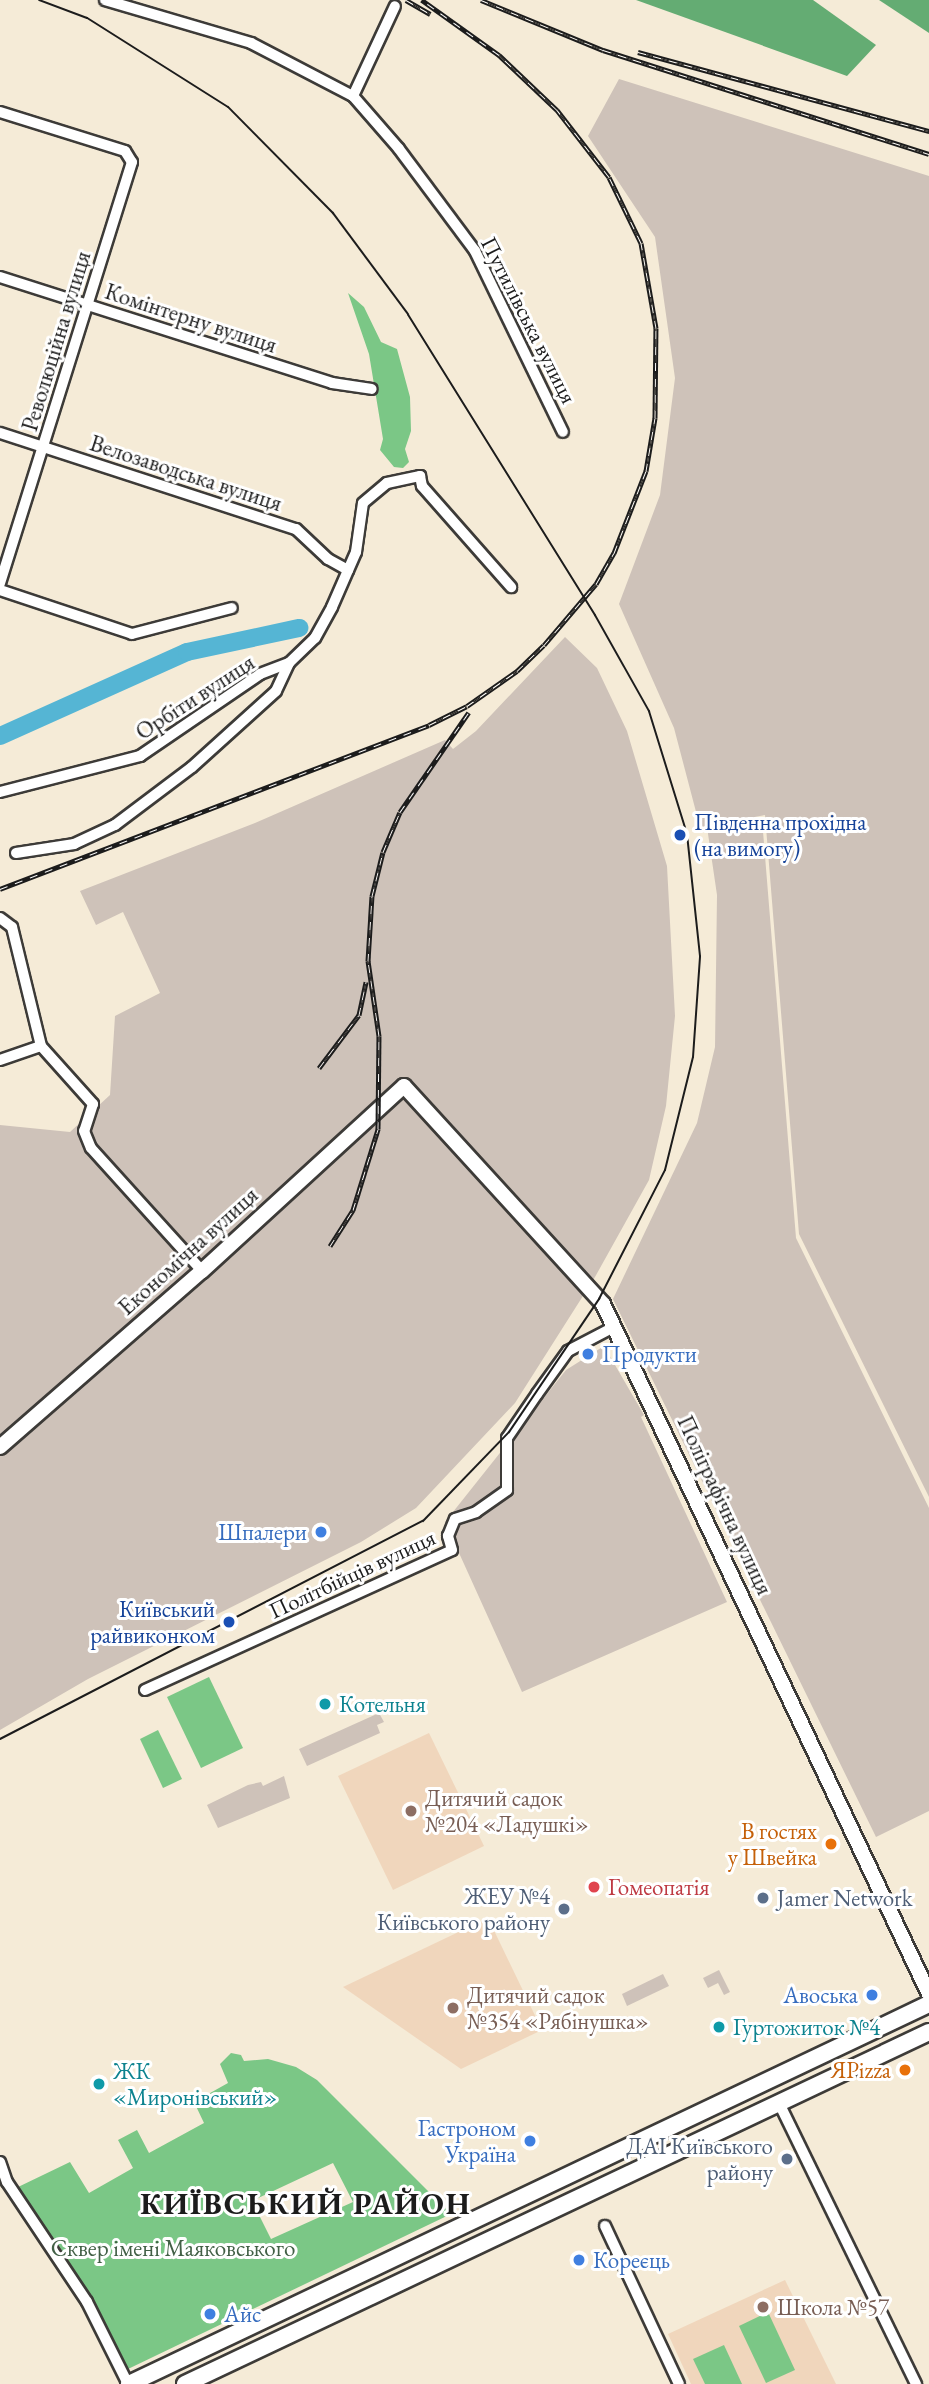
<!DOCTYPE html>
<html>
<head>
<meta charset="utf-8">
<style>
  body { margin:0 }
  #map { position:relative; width:929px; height:2384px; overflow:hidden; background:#f5ebd7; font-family:"EB Garamond",serif }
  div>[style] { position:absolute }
  .built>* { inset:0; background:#f0d6bc }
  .industrial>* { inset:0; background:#cec2b9 }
  .green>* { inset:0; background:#7bc786 }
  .forest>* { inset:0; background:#64ac73 }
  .river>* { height:18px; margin:-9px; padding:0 9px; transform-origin:9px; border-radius:9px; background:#55b5d4 }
  .roads { filter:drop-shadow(2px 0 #3d3b38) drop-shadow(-2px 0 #3d3b38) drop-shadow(0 2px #3d3b38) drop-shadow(0 -2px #3d3b38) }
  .street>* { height:10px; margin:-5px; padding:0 5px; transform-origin:5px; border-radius:5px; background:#fff }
  .secondary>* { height:14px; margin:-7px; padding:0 7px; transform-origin:7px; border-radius:7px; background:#fff }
  .primary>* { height:16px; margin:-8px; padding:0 8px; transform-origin:8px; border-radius:8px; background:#fff }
  .tram>* { height:2px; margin:-1px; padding:0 1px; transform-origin:1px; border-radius:1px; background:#1c1c1c }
  .rail>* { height:5px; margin-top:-2.5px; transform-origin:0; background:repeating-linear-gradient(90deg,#fff 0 8px,#1c1c1c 0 16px); box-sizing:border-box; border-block:2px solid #1c1c1c }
  .dots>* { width:19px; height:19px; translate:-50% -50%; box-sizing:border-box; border:4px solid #fff; border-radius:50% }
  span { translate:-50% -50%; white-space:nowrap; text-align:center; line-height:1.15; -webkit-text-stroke:6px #fff; paint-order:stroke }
  .street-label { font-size:23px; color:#1c1c1c }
  .transit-label { font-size:23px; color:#164399 }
  .left { translate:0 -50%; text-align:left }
  .right { translate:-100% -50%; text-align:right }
  .shop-label { font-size:23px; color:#366cbe }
  .culture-label { font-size:23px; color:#0d838f }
  .education-label { font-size:23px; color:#785e54 }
  .food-label { font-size:23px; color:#c56008 }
  .health-label { font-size:23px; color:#be3a42 }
  .service-label { font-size:23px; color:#4e5e75 }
  .park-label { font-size:23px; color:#426046 }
  .district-label { font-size:30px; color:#1c1c1c; font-weight:700; letter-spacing:2px }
</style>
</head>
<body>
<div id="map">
  <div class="built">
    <div style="clip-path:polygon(429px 1733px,484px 1846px,393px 1890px,338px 1776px)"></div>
    <div style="clip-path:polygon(488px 1918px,542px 2030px,461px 2069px,343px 1987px)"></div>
    <div style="clip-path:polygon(785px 2280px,836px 2384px,691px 2384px,668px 2334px)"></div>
  </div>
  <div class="industrial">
    <div style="clip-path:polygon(619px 79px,929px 176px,929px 1497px,799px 1234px,765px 815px,700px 827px,674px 728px,619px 604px,660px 495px,675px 378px,655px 237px,588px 136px)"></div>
    <div style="clip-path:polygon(565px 637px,597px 668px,627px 731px,667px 866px,675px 1016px,666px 1106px,649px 1180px,595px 1277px,515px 1403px,416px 1508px,361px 1542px,88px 1679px,0 1730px,0 1125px,70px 1132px,110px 1095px,115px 1016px,160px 993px,123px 912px,96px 925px,80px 891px,255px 823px,445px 740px,453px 749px,476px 731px)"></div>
    <div style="clip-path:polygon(762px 819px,796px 1238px,929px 1508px,929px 1811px,876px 1837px,613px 1299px,697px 1123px,715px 1047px,717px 895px,707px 827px)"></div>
    <div style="clip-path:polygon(604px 1346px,644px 1415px,641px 1417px,727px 1602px,522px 1692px,445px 1522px,566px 1370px)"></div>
    <div style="clip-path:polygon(379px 1713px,384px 1722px,377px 1725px,380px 1733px,307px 1766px,299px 1749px)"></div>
    <div style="clip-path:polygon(284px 1776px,290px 1798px,218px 1828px,207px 1805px,248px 1785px,261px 1782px,263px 1786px)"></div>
    <div style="clip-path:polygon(719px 1970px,730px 1992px,724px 1995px,718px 1983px,708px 1988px,703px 1978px)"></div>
    <div style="clip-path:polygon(663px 1974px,669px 1986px,627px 2006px,622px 1994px)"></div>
  </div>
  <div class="green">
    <div style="clip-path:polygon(348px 293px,364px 307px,381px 342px,397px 349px,410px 397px,411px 431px,405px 449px,409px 462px,403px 468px,394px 467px,380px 450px,383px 439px,369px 354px)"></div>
    <div style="clip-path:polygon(209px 1677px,243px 1748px,201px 1768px,167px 1697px)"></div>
    <div style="clip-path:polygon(158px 1730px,182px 1779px,163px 1788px,140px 1739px)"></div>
    <div style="clip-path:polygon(evenodd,231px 2053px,241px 2055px,244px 2061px,268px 2059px,296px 2067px,317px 2080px,451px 2214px,128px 2369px,16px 2188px,70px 2162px,89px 2193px,133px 2168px,118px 2140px,137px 2130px,149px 2153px,204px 2123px,194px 2102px,228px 2083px,220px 2064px,231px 2053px,333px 2163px,353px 2202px,271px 2239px,252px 2201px,333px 2163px)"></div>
    <div style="clip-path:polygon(768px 2312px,795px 2370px,766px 2383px,739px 2326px)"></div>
    <div style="clip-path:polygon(724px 2345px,742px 2384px,705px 2384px,693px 2359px)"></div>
  </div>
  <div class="forest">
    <div style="clip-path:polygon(636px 0,813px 0,876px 45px,847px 76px)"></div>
    <div style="clip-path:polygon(879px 0,929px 0,929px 33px)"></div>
  </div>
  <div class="river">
    <div style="left:0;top:736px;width:205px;rotate:-24.2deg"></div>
    <div style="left:187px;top:652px;width:115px;rotate:-12.1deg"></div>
  </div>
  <div class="roads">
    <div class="street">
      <div style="left:105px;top:0;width:152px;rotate:16.4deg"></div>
      <div style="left:251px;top:43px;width:115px;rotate:27.5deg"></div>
      <div style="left:353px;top:96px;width:70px;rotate:49deg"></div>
      <div style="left:399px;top:149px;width:127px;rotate:53.3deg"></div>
      <div style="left:475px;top:251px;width:201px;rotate:64.1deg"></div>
      <div style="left:353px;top:96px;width:99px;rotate:-65deg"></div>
      <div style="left:0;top:112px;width:131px;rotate:17.3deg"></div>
      <div style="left:125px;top:151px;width:13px;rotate:58deg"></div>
      <div style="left:132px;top:162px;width:442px;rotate:107.4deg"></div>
      <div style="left:0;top:277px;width:349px;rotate:17.7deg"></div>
      <div style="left:332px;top:383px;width:40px;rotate:8.5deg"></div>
      <div style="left:0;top:433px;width:311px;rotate:18deg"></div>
      <div style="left:296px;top:529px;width:44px;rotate:43.2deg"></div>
      <div style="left:328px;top:559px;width:23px;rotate:29deg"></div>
      <div style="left:0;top:590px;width:139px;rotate:18.4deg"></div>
      <div style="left:132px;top:634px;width:103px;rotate:-14.6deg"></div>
      <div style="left:0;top:792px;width:145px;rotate:-14.4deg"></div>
      <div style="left:140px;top:756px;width:145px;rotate:-34.3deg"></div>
      <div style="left:260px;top:674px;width:31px;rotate:-21deg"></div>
      <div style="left:16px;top:853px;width:59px;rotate:-8.8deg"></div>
      <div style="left:74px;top:844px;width:45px;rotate:-24.9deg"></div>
      <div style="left:115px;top:825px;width:96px;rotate:-37deg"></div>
      <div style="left:192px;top:767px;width:113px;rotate:-42.1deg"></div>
      <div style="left:276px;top:691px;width:31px;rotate:-65deg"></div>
      <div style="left:289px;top:663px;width:36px;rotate:-44deg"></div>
      <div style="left:315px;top:638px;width:35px;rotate:-61deg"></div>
      <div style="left:332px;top:607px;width:60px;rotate:-66.4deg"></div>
      <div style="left:356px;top:552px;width:49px;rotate:-81.9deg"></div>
      <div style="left:363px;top:503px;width:31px;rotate:-40deg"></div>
      <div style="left:387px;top:483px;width:34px;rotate:-12deg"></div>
      <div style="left:420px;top:476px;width:10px;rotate:79deg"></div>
      <div style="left:422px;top:486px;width:135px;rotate:48.6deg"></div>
      <div style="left:0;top:918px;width:15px;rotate:37deg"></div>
      <div style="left:12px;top:927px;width:122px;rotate:76.3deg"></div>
      <div style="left:41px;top:1046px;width:78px;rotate:48.1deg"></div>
      <div style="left:93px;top:1104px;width:28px;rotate:108deg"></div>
      <div style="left:84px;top:1131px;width:18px;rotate:68deg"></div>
      <div style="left:91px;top:1148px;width:166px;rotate:47.9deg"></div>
      <div style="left:0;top:1060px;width:43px;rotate:-18.9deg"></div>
      <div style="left:145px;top:1690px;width:337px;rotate:-24.5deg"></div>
      <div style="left:452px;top:1550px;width:15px;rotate:-106deg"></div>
      <div style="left:448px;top:1536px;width:18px;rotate:-68deg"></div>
      <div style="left:455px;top:1519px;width:22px;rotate:-18deg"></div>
      <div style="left:476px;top:1512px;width:38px;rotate:-35deg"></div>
      <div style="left:507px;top:1490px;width:52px;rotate:-90deg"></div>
      <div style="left:507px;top:1438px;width:53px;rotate:-55.7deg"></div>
      <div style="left:537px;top:1394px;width:53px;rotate:-54.2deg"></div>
      <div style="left:568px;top:1351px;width:52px;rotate:-27.6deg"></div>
      <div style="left:778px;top:2101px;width:315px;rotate:64deg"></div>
      <div style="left:0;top:2162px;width:21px;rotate:71deg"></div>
      <div style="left:7px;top:2182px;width:144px;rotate:56.3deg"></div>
      <div style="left:87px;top:2302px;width:92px;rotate:63.4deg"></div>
      <div style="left:605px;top:2226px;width:174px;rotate:64.9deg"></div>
    </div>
    <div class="secondary">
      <div style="left:0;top:1447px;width:268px;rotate:-41.1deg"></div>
      <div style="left:202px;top:1271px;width:274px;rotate:-42.5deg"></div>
      <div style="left:404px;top:1086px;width:295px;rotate:47.6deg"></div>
      <div style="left:603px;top:1304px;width:763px;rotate:64.71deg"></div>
    </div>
    <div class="primary">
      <div style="left:129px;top:2384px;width:886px;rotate:-25.41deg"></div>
      <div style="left:185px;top:2384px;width:823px;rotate:-25.32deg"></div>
    </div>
  </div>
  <div class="tram">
    <div style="left:0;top:1739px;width:476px;rotate:-27.3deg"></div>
    <div style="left:423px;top:1521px;width:124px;rotate:-46deg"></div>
    <div style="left:509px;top:1432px;width:161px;rotate:-55.9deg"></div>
    <div style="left:599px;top:1299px;width:145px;rotate:-62.9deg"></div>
    <div style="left:665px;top:1170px;width:116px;rotate:-76.1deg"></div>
    <div style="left:693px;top:1057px;width:101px;rotate:-86deg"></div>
    <div style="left:700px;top:956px;width:123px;rotate:-96.1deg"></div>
    <div style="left:687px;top:834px;width:129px;rotate:-107.2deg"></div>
    <div style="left:649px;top:711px;width:110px;rotate:-119.4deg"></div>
    <div style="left:595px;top:615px;width:354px;rotate:-121.9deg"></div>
    <div style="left:408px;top:314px;width:126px;rotate:-126.6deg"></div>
    <div style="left:333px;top:213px;width:149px;rotate:-134.7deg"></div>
    <div style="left:228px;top:107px;width:167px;rotate:-147.7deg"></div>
    <div style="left:87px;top:18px;width:51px;rotate:-159.4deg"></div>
  </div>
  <div class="rail">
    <div style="left:406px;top:0;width:28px;rotate:30deg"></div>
    <div style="left:481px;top:0;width:132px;rotate:22.3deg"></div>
    <div style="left:603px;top:50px;width:342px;rotate:17.7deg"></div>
    <div style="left:638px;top:52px;width:302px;rotate:15.2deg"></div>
    <div style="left:0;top:889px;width:459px;rotate:-20.9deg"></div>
    <div style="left:429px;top:725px;width:42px;rotate:-26.6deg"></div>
    <div style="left:467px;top:706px;width:61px;rotate:-35deg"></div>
    <div style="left:517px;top:671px;width:37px;rotate:-44deg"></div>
    <div style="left:544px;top:645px;width:80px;rotate:-49.6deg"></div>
    <div style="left:596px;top:584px;width:36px;rotate:-60deg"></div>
    <div style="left:614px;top:553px;width:88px;rotate:-68.7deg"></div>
    <div style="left:646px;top:471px;width:54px;rotate:-80.4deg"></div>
    <div style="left:655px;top:418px;width:90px;rotate:-89.4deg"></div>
    <div style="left:656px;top:328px;width:86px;rotate:-100deg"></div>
    <div style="left:641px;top:243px;width:73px;rotate:-115.9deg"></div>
    <div style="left:609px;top:177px;width:85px;rotate:-127.8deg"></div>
    <div style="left:557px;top:110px;width:80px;rotate:-136.5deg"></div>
    <div style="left:499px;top:55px;width:95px;rotate:-144.5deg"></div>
    <div style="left:319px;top:1068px;width:66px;rotate:-53deg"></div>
    <div style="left:359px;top:1015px;width:34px;rotate:-78deg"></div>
    <div style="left:330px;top:1246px;width:43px;rotate:-57.4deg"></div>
    <div style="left:353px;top:1210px;width:85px;rotate:-72.8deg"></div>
    <div style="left:378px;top:1129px;width:93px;rotate:-89.4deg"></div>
    <div style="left:379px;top:1036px;width:76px;rotate:-98.3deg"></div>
    <div style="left:368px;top:961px;width:65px;rotate:-86.5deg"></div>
    <div style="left:372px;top:896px;width:45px;rotate:-76deg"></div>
    <div style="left:383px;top:852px;width:43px;rotate:-67deg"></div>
    <div style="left:400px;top:812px;width:121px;rotate:-55.4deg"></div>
  </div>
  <div class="dots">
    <div style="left:680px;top:835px;background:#1a4fb4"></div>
    <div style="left:588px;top:1354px;background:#3f7fe0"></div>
    <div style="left:321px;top:1532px;background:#3f7fe0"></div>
    <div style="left:229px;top:1622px;background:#1a4fb4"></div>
    <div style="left:325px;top:1704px;background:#0f9aa8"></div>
    <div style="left:411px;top:1811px;background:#8d6e63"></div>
    <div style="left:831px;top:1844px;background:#e8710a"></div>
    <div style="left:594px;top:1887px;background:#e0444e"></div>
    <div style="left:763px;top:1898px;background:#5c6f8a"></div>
    <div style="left:564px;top:1909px;background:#5c6f8a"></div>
    <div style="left:872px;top:1995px;background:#3f7fe0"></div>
    <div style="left:453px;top:2008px;background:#8d6e63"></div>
    <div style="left:719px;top:2027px;background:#0f9aa8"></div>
    <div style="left:905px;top:2070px;background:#e8710a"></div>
    <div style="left:99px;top:2084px;background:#0f9aa8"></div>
    <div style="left:530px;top:2141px;background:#3f7fe0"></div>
    <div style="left:787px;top:2159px;background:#5c6f8a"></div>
    <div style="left:579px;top:2260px;background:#3f7fe0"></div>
    <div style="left:763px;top:2307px;background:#8d6e63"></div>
    <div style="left:210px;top:2314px;background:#3f7fe0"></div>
  </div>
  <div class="street-label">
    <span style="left:191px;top:318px;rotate:18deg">Комінтерну вулиця</span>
    <span style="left:529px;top:320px;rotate:63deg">Путилівська вулиця</span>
    <span style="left:56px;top:341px;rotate:-73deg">Революційна вулиця</span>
    <span style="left:186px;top:473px;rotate:18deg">Велозаводська вулиця</span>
    <span style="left:195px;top:697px;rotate:-33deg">Орбіти вулиця</span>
    <span style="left:188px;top:1251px;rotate:-42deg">Економічна вулиця</span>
    <span style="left:725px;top:1505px;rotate:65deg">Поліграфічна вулиця</span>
    <span style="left:352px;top:1574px;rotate:-25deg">Політбійців вулиця</span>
  </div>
  <div class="transit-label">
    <span class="left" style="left:694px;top:835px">Південна прохідна<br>(на вимогу)</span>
    <span class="right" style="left:215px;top:1622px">Київський<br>райвиконком</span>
  </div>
  <div class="shop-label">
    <span class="left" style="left:602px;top:1354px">Продукти</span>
    <span class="right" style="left:307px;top:1532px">Шпалери</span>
    <span class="right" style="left:858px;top:1995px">Авоська</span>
    <span class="right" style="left:516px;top:2141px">Гастроном<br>Україна</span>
    <span class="left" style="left:593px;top:2260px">Кореєць</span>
    <span class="left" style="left:224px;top:2314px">Айс</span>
  </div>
  <div class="culture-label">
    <span class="left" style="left:339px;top:1704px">Котельня</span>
    <span class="left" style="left:733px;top:2027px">Гуртожиток №4</span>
    <span class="left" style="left:113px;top:2084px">ЖК<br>«Миронівський»</span>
  </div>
  <div class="education-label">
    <span class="left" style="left:425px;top:1811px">Дитячий садок<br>№204 «Ладушкі»</span>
    <span class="left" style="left:467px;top:2008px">Дитячий садок<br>№354 «Рябінушка»</span>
    <span class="left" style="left:777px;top:2307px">Школа №57</span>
  </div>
  <div class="food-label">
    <span class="right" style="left:817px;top:1844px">В гостях<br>у Швейка</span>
    <span class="right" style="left:891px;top:2070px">ЯPizza</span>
  </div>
  <div class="health-label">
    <span class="left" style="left:608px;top:1887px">Гомеопатія</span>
  </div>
  <div class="service-label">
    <span class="right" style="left:550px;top:1909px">ЖЕУ №4<br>Київського району</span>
    <span class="left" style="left:777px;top:1898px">Jamer Network</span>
    <span class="right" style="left:773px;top:2159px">ДАІ Київського<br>району</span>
  </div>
  <div class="park-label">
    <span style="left:173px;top:2248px">Сквер імені Маяковського</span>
  </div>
  <div class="district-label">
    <span style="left:306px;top:2204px">КИЇВСЬКИЙ РАЙОН</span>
  </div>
</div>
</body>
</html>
